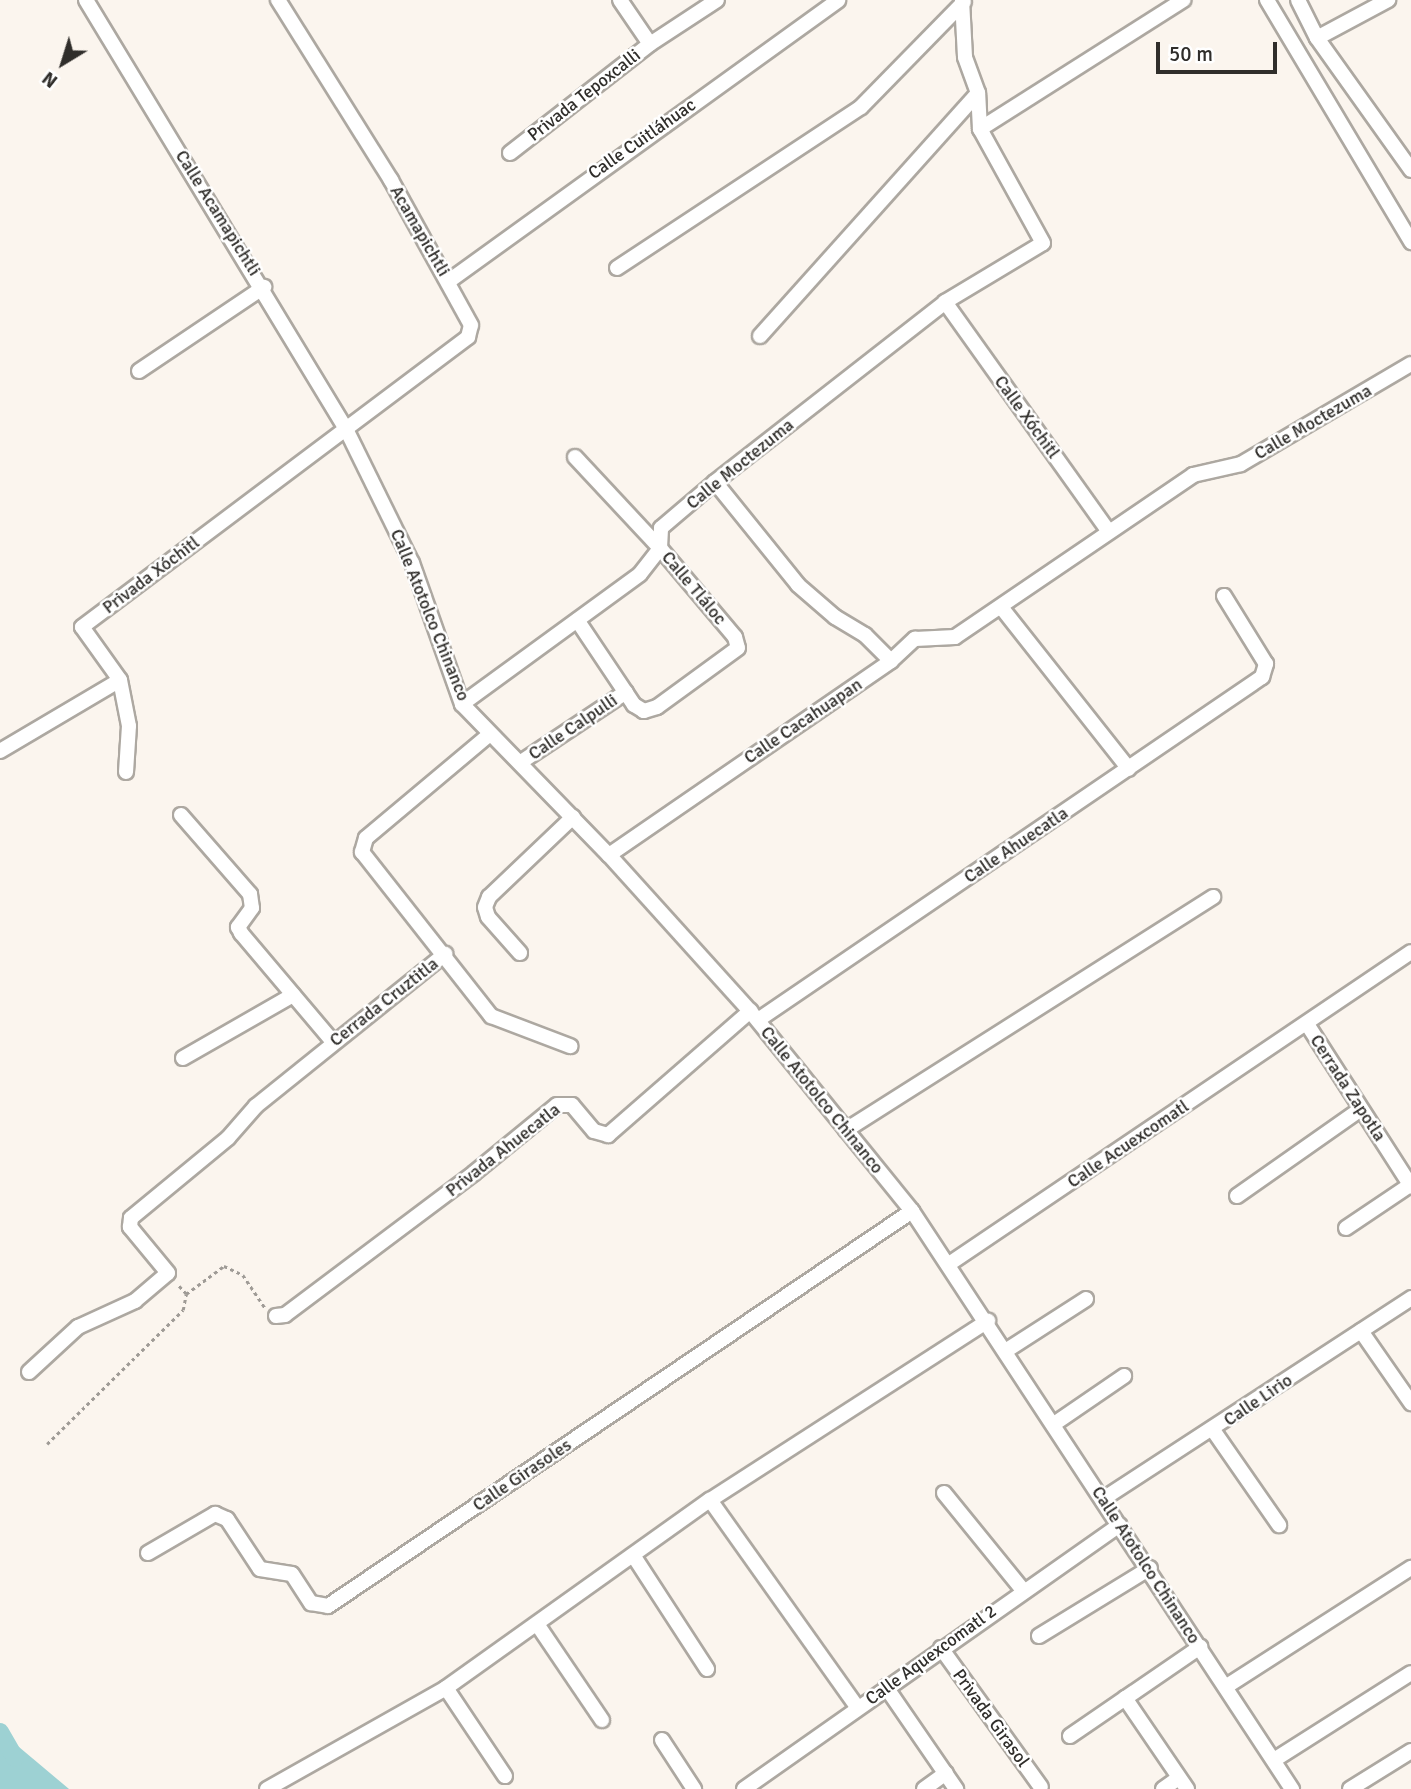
<!DOCTYPE html>
<html>
<head>
<meta charset="utf-8">
<style>
  body { margin:0 }
  #map { position:relative; width:1411px; height:1789px; overflow:hidden; background:#fbf5ee; font-family:Signika,sans-serif }
  div>[style] { position:absolute }
  .water>* { inset:0; background:#9dd1d3 }
  .canal>* { height:18px; margin:-9px; padding:0 9px; transform-origin:9px; border-radius:9px; background:#9dd1d3 }
  .path>* { height:2.5px; margin-top:-1.25px; transform-origin:0; background:repeating-linear-gradient(90deg,#9f9b96 0 3.5px,transparent 0 7px) }
  .roads { filter:drop-shadow(2px 0 #ada8a1) drop-shadow(-2px 0 #ada8a1) drop-shadow(0 2px #ada8a1) drop-shadow(0 -2px #ada8a1) }
  .street>* { height:14px; margin:-7px; padding:0 7px; transform-origin:7px; border-radius:7px; background:#fff }
  span { translate:-50% -50%; white-space:nowrap; text-align:center; line-height:1.15; -webkit-text-stroke:5px #fff; paint-order:stroke }
  .street-label { font-size:18px; color:#302e2b }
  .north { position:absolute; left:28px; top:28px; width:70px; height:70px; -webkit-text-stroke:5px #fff; paint-order:stroke; rotate:218deg; font-size:19px; font-weight:700; line-height:28px; text-align:center; color:#302e2b }
  .north::after { content:''; display:block; margin:auto; width:24px; height:32px; background:#302e2b; clip-path:polygon(50% 0,100% 100%,50% 72%,0 100%) }
  .scale { position:absolute; left:1156px; top:42px; width:121px; height:32px; box-sizing:border-box; border:4px solid #302e2b; border-top:0; padding-left:9px; font-size:21px; line-height:24px; white-space:nowrap; color:#302e2b; -webkit-text-stroke:5px #fff; paint-order:stroke }
</style>
</head>
<body>
<div id="map">
  <div class="water">
    <div style="clip-path:polygon(0 1737px,19px 1747px,69px 1789px,0 1789px)"></div>
  </div>
  <div class="canal">
    <div style="left:0;top:1732px;width:30px;rotate:60deg"></div>
  </div>
  <div class="path">
    <div style="left:186px;top:1294px;width:47px;rotate:-36.4deg"></div>
    <div style="left:224px;top:1266px;width:21px;rotate:25deg"></div>
    <div style="left:243px;top:1275px;width:40px;rotate:56deg"></div>
    <div style="left:47px;top:1444px;width:191px;rotate:-44.6deg"></div>
    <div style="left:183px;top:1310px;width:16px;rotate:-79deg"></div>
    <div style="left:186px;top:1294px;width:12px;rotate:-132deg"></div>
  </div>
  <div class="roads">
    <div class="street">
      <div style="left:86px;top:0;width:502px;rotate:58.78deg"></div>
      <div style="left:346px;top:429px;width:149px;rotate:63.8deg"></div>
      <div style="left:412px;top:563px;width:150px;rotate:70.5deg"></div>
      <div style="left:462px;top:704px;width:211px;rotate:45.8deg"></div>
      <div style="left:609px;top:855px;width:210px;rotate:47.9deg"></div>
      <div style="left:750px;top:1011px;width:257px;rotate:51deg"></div>
      <div style="left:912px;top:1211px;width:692px;rotate:56.68deg"></div>
      <div style="left:620px;top:0;width:53px;rotate:55.7deg"></div>
      <div style="left:1267px;top:0;width:282px;rotate:59.2deg"></div>
      <div style="left:1298px;top:0;width:42px;rotate:63.4deg"></div>
      <div style="left:1317px;top:38px;width:162px;rotate:54.5deg"></div>
      <div style="left:1317px;top:38px;width:81px;rotate:-28.2deg"></div>
      <div style="left:980px;top:129px;width:241px;rotate:-32.4deg"></div>
      <div style="left:510px;top:153px;width:177px;rotate:-37.9deg"></div>
      <div style="left:650px;top:44px;width:80px;rotate:-33.3deg"></div>
      <div style="left:617px;top:268px;width:292px;rotate:-33.4deg"></div>
      <div style="left:861px;top:107px;width:147px;rotate:-45.6deg"></div>
      <div style="left:449px;top:281px;width:480px;rotate:-35.8deg"></div>
      <div style="left:945px;top:302px;width:282px;rotate:54.5deg"></div>
      <div style="left:760px;top:336px;width:326px;rotate:-48.1deg"></div>
      <div style="left:139px;top:371px;width:151px;rotate:-33.9deg"></div>
      <div style="left:575px;top:457px;width:125px;rotate:47deg"></div>
      <div style="left:660px;top:548px;width:116px;rotate:49.9deg"></div>
      <div style="left:735px;top:637px;width:11px;rotate:75deg"></div>
      <div style="left:738px;top:648px;width:100px;rotate:143.9deg"></div>
      <div style="left:657px;top:707px;width:14px;rotate:163deg"></div>
      <div style="left:644px;top:711px;width:12px;rotate:-149deg"></div>
      <div style="left:634px;top:705px;width:102px;rotate:-123.8deg"></div>
      <div style="left:715px;top:482px;width:132px;rotate:51.1deg"></div>
      <div style="left:798px;top:585px;width:49px;rotate:40.9deg"></div>
      <div style="left:835px;top:617px;width:35px;rotate:31deg"></div>
      <div style="left:865px;top:635px;width:37px;rotate:45deg"></div>
      <div style="left:1001px;top:607px;width:206px;rotate:51.7deg"></div>
      <div style="left:462px;top:704px;width:220px;rotate:-36.1deg"></div>
      <div style="left:640px;top:574px;width:33px;rotate:-52deg"></div>
      <div style="left:660px;top:548px;width:20px;rotate:-87deg"></div>
      <div style="left:661px;top:528px;width:71px;rotate:-40.4deg"></div>
      <div style="left:715px;top:482px;width:292px;rotate:-38deg"></div>
      <div style="left:945px;top:302px;width:114px;rotate:-31deg"></div>
      <div style="left:1043px;top:243px;width:130px;rotate:-118.9deg"></div>
      <div style="left:980px;top:129px;width:36px;rotate:-93deg"></div>
      <div style="left:978px;top:93px;width:38px;rotate:-110deg"></div>
      <div style="left:965px;top:57px;width:57px;rotate:-93deg"></div>
      <div style="left:490px;top:734px;width:162px;rotate:140deg"></div>
      <div style="left:366px;top:838px;width:15px;rotate:106deg"></div>
      <div style="left:362px;top:852px;width:209px;rotate:51.8deg"></div>
      <div style="left:491px;top:1016px;width:85px;rotate:20.8deg"></div>
      <div style="left:0;top:751px;width:139px;rotate:-30.6deg"></div>
      <div style="left:521px;top:762px;width:126px;rotate:-33.7deg"></div>
      <div style="left:126px;top:772px;width:46px;rotate:-86.3deg"></div>
      <div style="left:129px;top:726px;width:47px;rotate:-101.1deg"></div>
      <div style="left:120px;top:680px;width:65px;rotate:-125.6deg"></div>
      <div style="left:82px;top:627px;width:483px;rotate:-36.9deg"></div>
      <div style="left:468px;top:337px;width:12px;rotate:-76deg"></div>
      <div style="left:471px;top:325px;width:166px;rotate:-118.9deg"></div>
      <div style="left:391px;top:180px;width:213px;rotate:-122.1deg"></div>
      <div style="left:181px;top:815px;width:105px;rotate:48.9deg"></div>
      <div style="left:250px;top:894px;width:14px;rotate:82deg"></div>
      <div style="left:252px;top:908px;width:24px;rotate:126deg"></div>
      <div style="left:238px;top:927px;width:7px;rotate:63deg"></div>
      <div style="left:241px;top:933px;width:143px;rotate:49.8deg"></div>
      <div style="left:609px;top:855px;width:342px;rotate:-34.5deg"></div>
      <div style="left:891px;top:661px;width:33px;rotate:-43deg"></div>
      <div style="left:915px;top:639px;width:40px;rotate:-2.9deg"></div>
      <div style="left:955px;top:637px;width:288px;rotate:-34.2deg"></div>
      <div style="left:1193px;top:475px;width:49px;rotate:-12.9deg"></div>
      <div style="left:1241px;top:464px;width:197px;rotate:-30.5deg"></div>
      <div style="left:520px;top:953px;width:48px;rotate:-131.6deg"></div>
      <div style="left:488px;top:917px;width:10px;rotate:-107deg"></div>
      <div style="left:485px;top:907px;width:11px;rotate:-68deg"></div>
      <div style="left:489px;top:897px;width:116px;rotate:-43.6deg"></div>
      <div style="left:758px;top:1020px;width:610px;rotate:-34.24deg"></div>
      <div style="left:1262px;top:677px;width:14px;rotate:-73deg"></div>
      <div style="left:1266px;top:664px;width:80px;rotate:-121.7deg"></div>
      <div style="left:1307px;top:1024px;width:193px;rotate:57.3deg"></div>
      <div style="left:183px;top:1058px;width:127px;rotate:-29.8deg"></div>
      <div style="left:846px;top:1130px;width:435px;rotate:-32.4deg"></div>
      <div style="left:1237px;top:1196px;width:151px;rotate:-35.1deg"></div>
      <div style="left:1346px;top:1228px;width:77px;rotate:-33.9deg"></div>
      <div style="left:949px;top:1264px;width:557px;rotate:-34.03deg"></div>
      <div style="left:276px;top:1316px;width:9px;rotate:-6deg"></div>
      <div style="left:285px;top:1315px;width:236px;rotate:-36.9deg"></div>
      <div style="left:474px;top:1173px;width:107px;rotate:-39.3deg"></div>
      <div style="left:557px;top:1105px;width:15px"></div>
      <div style="left:572px;top:1105px;width:34px;rotate:50deg"></div>
      <div style="left:594px;top:1131px;width:15px;rotate:16deg"></div>
      <div style="left:608px;top:1135px;width:189px;rotate:-41.1deg"></div>
      <div style="left:1361px;top:1331px;width:88px;rotate:55.2deg"></div>
      <div style="left:1007px;top:1350px;width:94px;rotate:-32.8deg"></div>
      <div style="left:29px;top:1372px;width:67px;rotate:-42.6deg"></div>
      <div style="left:78px;top:1327px;width:63px;rotate:-24.5deg"></div>
      <div style="left:135px;top:1301px;width:43px;rotate:-40.3deg"></div>
      <div style="left:168px;top:1273px;width:60px;rotate:-129.6deg"></div>
      <div style="left:130px;top:1227px;width:9px;rotate:-84deg"></div>
      <div style="left:131px;top:1218px;width:126px;rotate:-39.5deg"></div>
      <div style="left:228px;top:1138px;width:43px;rotate:-48.8deg"></div>
      <div style="left:256px;top:1106px;width:243px;rotate:-38.8deg"></div>
      <div style="left:1054px;top:1424px;width:85px;rotate:-34.4deg"></div>
      <div style="left:1213px;top:1430px;width:116px;rotate:55.2deg"></div>
      <div style="left:944px;top:1493px;width:124px;rotate:50.9deg"></div>
      <div style="left:1103px;top:1499px;width:368px;rotate:-33.1deg"></div>
      <div style="left:710px;top:1500px;width:255px;rotate:54.6deg"></div>
      <div style="left:148px;top:1553px;width:78px;rotate:-30.2deg"></div>
      <div style="left:215px;top:1514px;width:13px;rotate:23deg"></div>
      <div style="left:227px;top:1519px;width:60px;rotate:56.6deg"></div>
      <div style="left:260px;top:1569px;width:32px;rotate:9deg"></div>
      <div style="left:292px;top:1574px;width:35px;rotate:57deg"></div>
      <div style="left:311px;top:1603px;width:17px;rotate:10deg"></div>
      <div style="left:328px;top:1606px;width:705px;rotate:-34.07deg"></div>
      <div style="left:633px;top:1555px;width:136px;rotate:57deg"></div>
      <div style="left:537px;top:1624px;width:116px;rotate:55.9deg"></div>
      <div style="left:1039px;top:1636px;width:130px;rotate:-31.5deg"></div>
      <div style="left:941px;top:1648px;width:171px;rotate:54.3deg"></div>
      <div style="left:1227px;top:1686px;width:219px;rotate:-32.7deg"></div>
      <div style="left:886px;top:1687px;width:124px;rotate:55.5deg"></div>
      <div style="left:446px;top:1688px;width:106px;rotate:56.2deg"></div>
      <div style="left:1125px;top:1698px;width:110px;rotate:55.7deg"></div>
      <div style="left:1070px;top:1736px;width:158px;rotate:-34.4deg"></div>
      <div style="left:662px;top:1740px;width:59px;rotate:56.9deg"></div>
      <div style="left:1274px;top:1760px;width:162px;rotate:-32.4deg"></div>
      <div style="left:267px;top:1789px;width:206px;rotate:-29.4deg"></div>
      <div style="left:446px;top:1688px;width:324px;rotate:-35.5deg"></div>
      <div style="left:710px;top:1500px;width:331px;rotate:-32.8deg"></div>
      <div style="left:744px;top:1789px;width:459px;rotate:-35.1deg"></div>
      <div style="left:924px;top:1789px;width:27px;rotate:-36deg"></div>
      <div style="left:1163px;top:1789px;width:19px;rotate:-35deg"></div>
      <div style="left:1350px;top:1789px;width:72px;rotate:-31.9deg"></div>
    </div>
  </div>
  <div class="street-label">
    <span style="left:584px;top:95px;rotate:-38deg">Privada Tepoxcalli</span>
    <span style="left:642px;top:139px;rotate:-35deg">Calle Cuitláhuac</span>
    <span style="left:218px;top:213px;rotate:58deg">Calle Acamapichtli</span>
    <span style="left:420px;top:231px;rotate:60deg">Acamapichtli</span>
    <span style="left:1027px;top:417px;rotate:54deg">Calle Xóchitl</span>
    <span style="left:1313px;top:422px;rotate:-30deg">Calle Moctezuma</span>
    <span style="left:740px;top:464px;rotate:-39deg">Calle Moctezuma</span>
    <span style="left:151px;top:575px;rotate:-37deg">Privada Xóchitl</span>
    <span style="left:694px;top:588px;rotate:50deg">Calle Tláloc</span>
    <span style="left:430px;top:615px;rotate:68deg">Calle Atotolco Chinanco</span>
    <span style="left:803px;top:721px;rotate:-34deg">Calle Cacahuapan</span>
    <span style="left:573px;top:727px;rotate:-34deg">Calle Calpulli</span>
    <span style="left:1016px;top:845px;rotate:-34deg">Calle Ahuecatla</span>
    <span style="left:384px;top:1002px;rotate:-38deg">Cerrada Cruztitla</span>
    <span style="left:1348px;top:1088px;rotate:57deg">Cerrada Zapotla</span>
    <span style="left:822px;top:1100px;rotate:51deg">Calle Atotolco Chinanco</span>
    <span style="left:1128px;top:1144px;rotate:-34deg">Calle Acuexcomatl</span>
    <span style="left:503px;top:1150px;rotate:-38deg">Privada Ahuecatla</span>
    <span style="left:1258px;top:1400px;rotate:-34deg">Calle Lirio</span>
    <span style="left:522px;top:1475px;rotate:-34deg">Calle Girasoles</span>
    <span style="left:1146px;top:1565px;rotate:57deg">Calle Atotolco Chinanco</span>
    <span style="left:931px;top:1655px;rotate:-36deg">Calle Aquexcomatl 2</span>
    <span style="left:991px;top:1718px;rotate:54deg">Privada Girasol</span>
  </div>
  <div class="north">N</div>
  <div class="scale">50 m</div>
</div>
</body>
</html>
